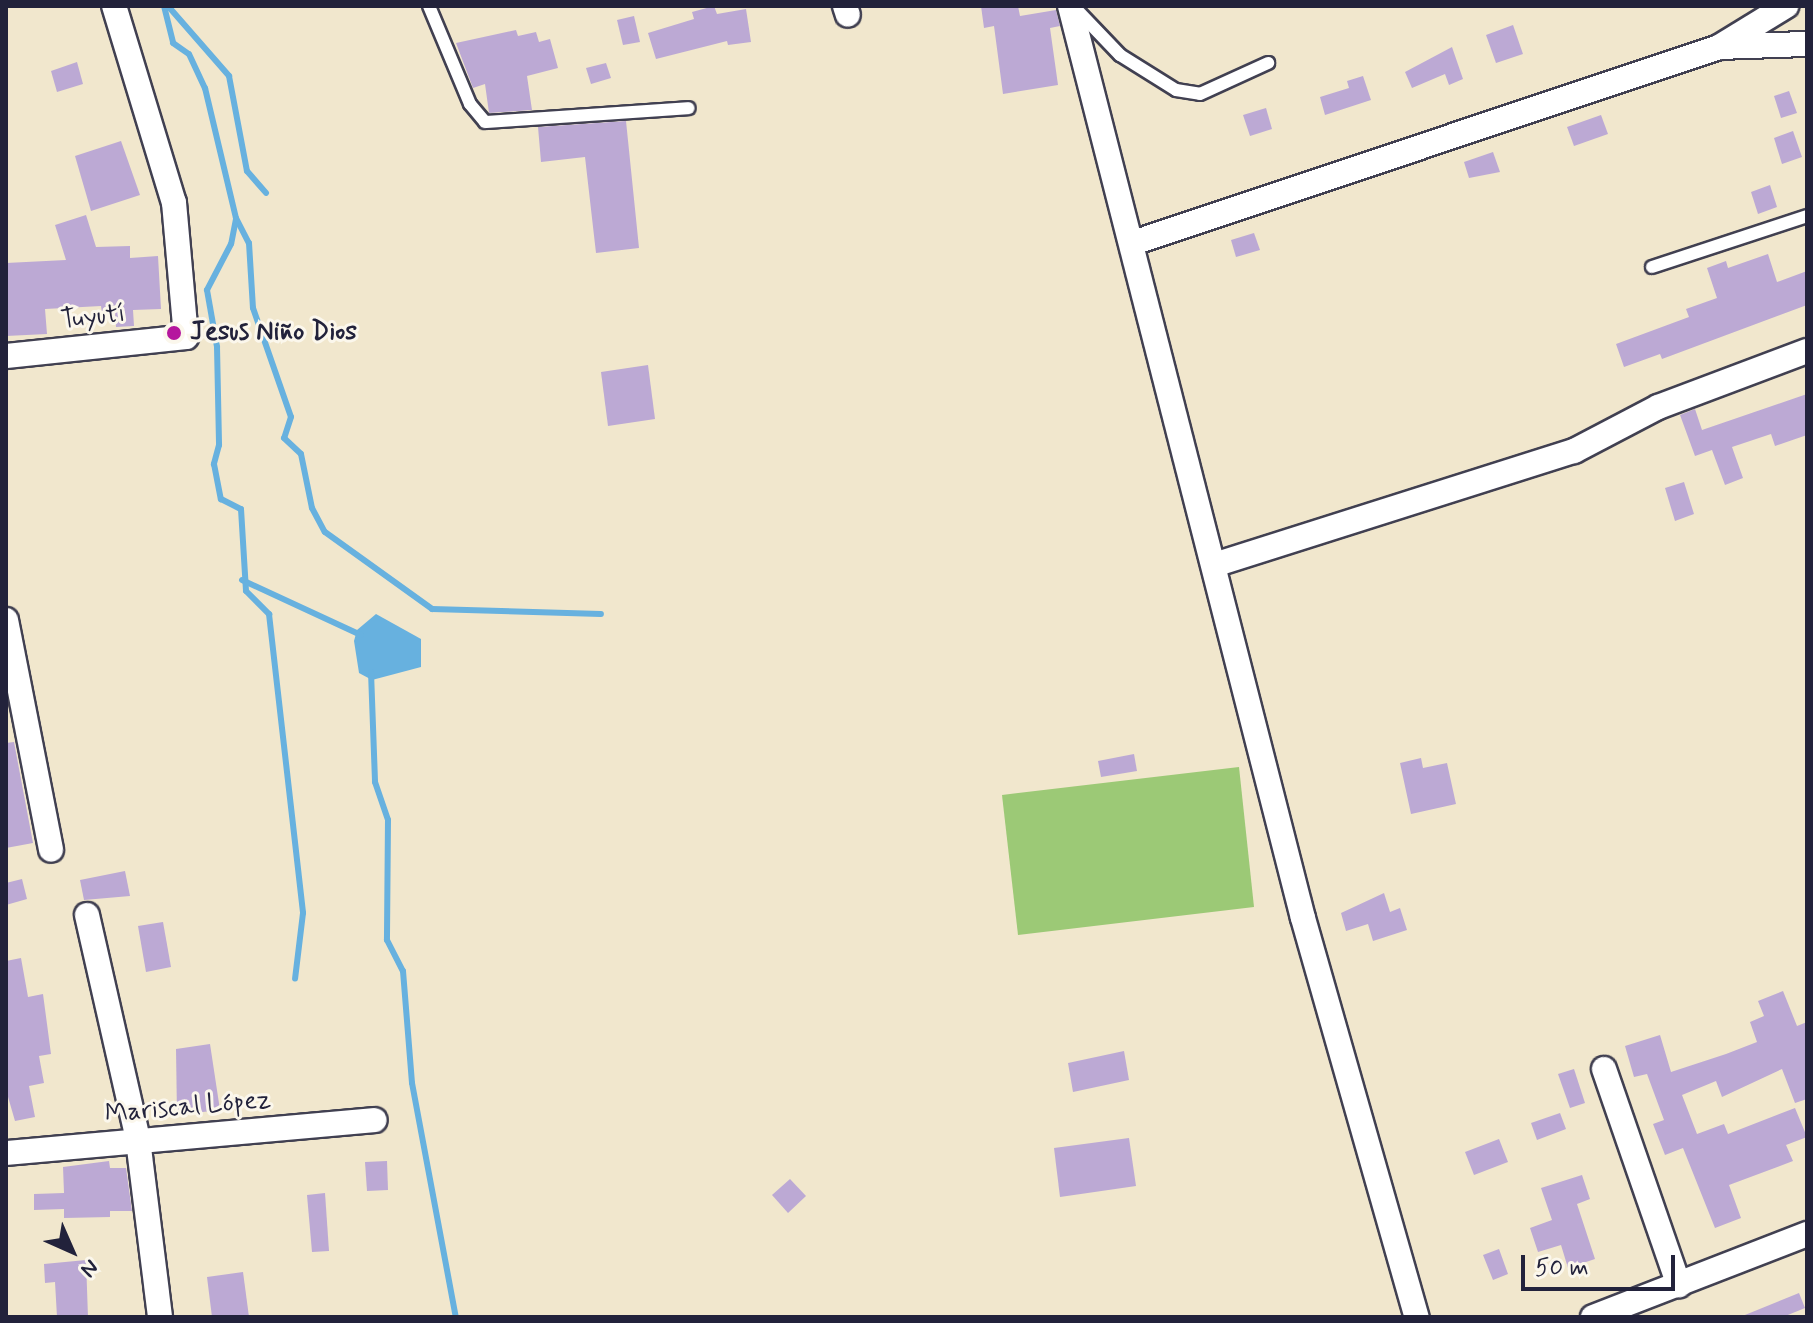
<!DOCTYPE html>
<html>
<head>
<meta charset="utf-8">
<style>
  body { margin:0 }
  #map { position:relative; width:1813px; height:1323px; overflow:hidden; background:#f1e7cd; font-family:Mynerve,sans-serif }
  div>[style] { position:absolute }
  .green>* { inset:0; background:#9cc976 }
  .water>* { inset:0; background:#67b1df }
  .stream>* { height:6px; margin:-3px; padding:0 3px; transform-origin:3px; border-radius:3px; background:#67b1df }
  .building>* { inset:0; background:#bca9d4 }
  .roads { filter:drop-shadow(2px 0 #414051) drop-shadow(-2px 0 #414051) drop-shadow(0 2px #414051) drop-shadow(0 -2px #414051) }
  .lane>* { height:12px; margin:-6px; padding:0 6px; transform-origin:6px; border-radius:6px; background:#fff }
  .street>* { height:24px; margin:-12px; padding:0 12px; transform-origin:12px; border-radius:12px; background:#fff }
  .dots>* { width:22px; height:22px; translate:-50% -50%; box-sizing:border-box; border:4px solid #fbf7ec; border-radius:50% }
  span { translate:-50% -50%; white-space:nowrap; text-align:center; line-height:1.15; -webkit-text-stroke:6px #fbf7ec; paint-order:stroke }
  .street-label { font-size:26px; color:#22223b }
  .poi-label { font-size:26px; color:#22223b; font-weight:700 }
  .left { translate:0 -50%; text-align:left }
  .frame { position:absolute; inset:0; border:8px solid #22223b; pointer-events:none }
  .north { position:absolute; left:32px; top:1211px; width:80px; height:80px; -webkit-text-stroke:6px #fbf7ec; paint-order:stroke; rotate:135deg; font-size:22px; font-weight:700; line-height:32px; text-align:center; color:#22223b }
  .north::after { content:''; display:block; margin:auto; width:28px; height:36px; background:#22223b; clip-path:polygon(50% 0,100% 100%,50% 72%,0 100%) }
  .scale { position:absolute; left:1521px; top:1255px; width:154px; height:36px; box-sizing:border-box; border:4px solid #22223b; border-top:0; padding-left:10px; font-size:24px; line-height:28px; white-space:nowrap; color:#22223b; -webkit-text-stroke:6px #fbf7ec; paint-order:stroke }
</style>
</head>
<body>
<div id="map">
  <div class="green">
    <div style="clip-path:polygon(1239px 767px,1254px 907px,1018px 935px,1002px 795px)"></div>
  </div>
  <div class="water">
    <div style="clip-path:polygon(376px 614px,421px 639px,421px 667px,372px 680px,359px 673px,354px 641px,357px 630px)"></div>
  </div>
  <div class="stream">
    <div style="left:164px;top:6px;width:38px;rotate:76deg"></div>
    <div style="left:173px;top:43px;width:19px;rotate:35deg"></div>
    <div style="left:189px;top:54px;width:38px;rotate:65deg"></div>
    <div style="left:205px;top:88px;width:134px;rotate:76.6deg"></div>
    <div style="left:236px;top:218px;width:28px;rotate:63deg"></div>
    <div style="left:249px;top:243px;width:65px;rotate:86.5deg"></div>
    <div style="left:253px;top:308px;width:115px;rotate:70.8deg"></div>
    <div style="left:291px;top:417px;width:22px;rotate:108deg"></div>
    <div style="left:284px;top:438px;width:23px;rotate:43deg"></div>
    <div style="left:301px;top:454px;width:55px;rotate:78.5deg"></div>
    <div style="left:312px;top:508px;width:27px;rotate:62deg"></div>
    <div style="left:325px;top:532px;width:132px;rotate:35.7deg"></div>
    <div style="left:432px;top:609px;width:169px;rotate:1.7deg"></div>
    <div style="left:168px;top:6px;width:93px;rotate:48.9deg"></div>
    <div style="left:229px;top:76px;width:97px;rotate:79.3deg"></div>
    <div style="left:247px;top:171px;width:29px;rotate:49deg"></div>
    <div style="left:236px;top:219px;width:25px;rotate:101deg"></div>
    <div style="left:231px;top:244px;width:52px;rotate:117.6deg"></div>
    <div style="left:207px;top:290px;width:58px;rotate:80deg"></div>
    <div style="left:217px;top:347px;width:98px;rotate:88.8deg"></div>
    <div style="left:219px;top:445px;width:20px;rotate:105deg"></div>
    <div style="left:214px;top:464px;width:36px;rotate:79deg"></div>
    <div style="left:221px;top:499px;width:22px;rotate:27deg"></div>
    <div style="left:241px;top:509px;width:82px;rotate:86.5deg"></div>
    <div style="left:246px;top:591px;width:33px;rotate:45deg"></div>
    <div style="left:269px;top:614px;width:301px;rotate:83.5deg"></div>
    <div style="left:303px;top:913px;width:66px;rotate:96.9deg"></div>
    <div style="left:242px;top:580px;width:131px;rotate:24.8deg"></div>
    <div style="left:371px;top:672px;width:110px;rotate:87.9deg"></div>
    <div style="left:375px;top:782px;width:40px;rotate:71.1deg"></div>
    <div style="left:388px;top:820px;width:120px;rotate:90.5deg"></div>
    <div style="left:387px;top:940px;width:35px;rotate:63deg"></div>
    <div style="left:403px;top:971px;width:112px;rotate:85.4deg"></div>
    <div style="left:412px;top:1083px;width:238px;rotate:79.4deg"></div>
  </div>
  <div class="building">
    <div style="clip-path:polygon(714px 6px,717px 14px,746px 9px,751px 42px,728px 45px,727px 41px,656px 59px,648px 33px,694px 19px,692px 12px)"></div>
    <div style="clip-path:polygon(981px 6px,1018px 6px,1020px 16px,1056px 10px,1060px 26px,1050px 28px,1058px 85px,1003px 94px,994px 26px,984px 28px)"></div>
    <div style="clip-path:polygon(634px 16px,640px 42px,623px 45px,617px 20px)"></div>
    <div style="clip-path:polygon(1513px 25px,1523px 54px,1496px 63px,1486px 35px)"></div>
    <div style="clip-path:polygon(516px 30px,518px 36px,536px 32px,539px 42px,550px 39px,558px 68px,527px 76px,532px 110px,489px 113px,485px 84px,473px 88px,456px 43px)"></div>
    <div style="clip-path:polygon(1452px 47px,1463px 79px,1449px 85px,1445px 74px,1412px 88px,1405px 72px)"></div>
    <div style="clip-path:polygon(77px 62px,83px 84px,57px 92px,51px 71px)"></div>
    <div style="clip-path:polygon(606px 63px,611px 78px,591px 84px,586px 68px)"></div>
    <div style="clip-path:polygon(1363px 76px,1371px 100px,1325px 115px,1320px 97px,1349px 88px,1347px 81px)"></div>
    <div style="clip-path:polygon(1789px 91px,1797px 113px,1781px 118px,1774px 96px)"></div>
    <div style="clip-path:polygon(1266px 108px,1272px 129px,1250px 136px,1243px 115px)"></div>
    <div style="clip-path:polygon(1601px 115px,1608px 134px,1574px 146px,1567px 127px)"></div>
    <div style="clip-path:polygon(626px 121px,639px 248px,596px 253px,585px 157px,541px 162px,538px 127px)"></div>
    <div style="clip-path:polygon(1793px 131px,1802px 157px,1782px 164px,1774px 138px)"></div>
    <div style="clip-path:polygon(121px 141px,140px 195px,91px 211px,75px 156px)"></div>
    <div style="clip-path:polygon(1493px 152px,1500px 172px,1469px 178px,1464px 162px)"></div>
    <div style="clip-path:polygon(1770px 185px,1777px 207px,1758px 214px,1751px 192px)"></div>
    <div style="clip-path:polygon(86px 215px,96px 247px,130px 246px,130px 258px,158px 256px,161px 309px,133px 310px,134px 326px,116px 327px,115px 312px,102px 313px,101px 306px,45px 309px,47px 334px,6px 336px,6px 263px,66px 260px,55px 225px)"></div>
    <div style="clip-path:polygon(1254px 233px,1260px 250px,1236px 257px,1231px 240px)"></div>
    <div style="clip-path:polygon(1768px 254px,1777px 282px,1807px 271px,1807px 305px,1662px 359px,1660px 354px,1624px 367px,1616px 344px,1689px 317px,1686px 309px,1717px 298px,1707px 268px,1726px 261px,1728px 268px)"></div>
    <div style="clip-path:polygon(648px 365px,655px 419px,608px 426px,601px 372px)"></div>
    <div style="clip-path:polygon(1807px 394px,1807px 435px,1775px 446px,1771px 434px,1732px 447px,1743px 478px,1725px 485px,1712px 450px,1695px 456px,1680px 415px,1695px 409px,1702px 430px)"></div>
    <div style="clip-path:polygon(1684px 482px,1694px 514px,1675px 521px,1665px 488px)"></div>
    <div style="clip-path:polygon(14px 742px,33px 843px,6px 848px,6px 743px)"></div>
    <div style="clip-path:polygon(1134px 754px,1137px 771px,1101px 777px,1098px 761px)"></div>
    <div style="clip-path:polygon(1421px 758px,1423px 768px,1447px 763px,1456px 804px,1411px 814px,1400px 763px)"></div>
    <div style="clip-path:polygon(125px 871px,130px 896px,84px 900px,80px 880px)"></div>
    <div style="clip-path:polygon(22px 879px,27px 899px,6px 905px,6px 883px)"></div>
    <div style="clip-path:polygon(1384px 893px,1390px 912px,1400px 908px,1407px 930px,1373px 941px,1368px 924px,1346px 931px,1341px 913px)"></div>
    <div style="clip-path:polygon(163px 922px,171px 967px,146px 972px,138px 926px)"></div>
    <div style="clip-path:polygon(21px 958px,28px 997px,43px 994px,51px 1054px,39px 1056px,44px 1083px,29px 1086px,35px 1117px,15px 1121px,6px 1090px,6px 961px)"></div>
    <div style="clip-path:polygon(1783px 991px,1797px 1026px,1807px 1022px,1807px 1099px,1795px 1103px,1782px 1069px,1722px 1097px,1716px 1081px,1682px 1095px,1697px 1134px,1724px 1124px,1728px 1134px,1795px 1108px,1807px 1137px,1786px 1145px,1793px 1161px,1729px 1185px,1741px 1218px,1715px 1228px,1683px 1148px,1665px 1155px,1653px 1124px,1664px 1120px,1647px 1074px,1634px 1077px,1625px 1046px,1660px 1035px,1671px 1072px,1726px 1054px,1757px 1042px,1750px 1022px,1764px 1016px,1758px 1001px)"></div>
    <div style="clip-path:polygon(210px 1044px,220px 1110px,177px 1115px,176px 1049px)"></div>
    <div style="clip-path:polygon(1124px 1051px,1129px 1080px,1073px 1092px,1068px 1063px)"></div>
    <div style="clip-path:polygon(1574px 1069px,1585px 1103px,1570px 1108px,1558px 1074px)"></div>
    <div style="clip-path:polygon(1560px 1113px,1566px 1129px,1537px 1140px,1531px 1123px)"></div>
    <div style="clip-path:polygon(1129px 1138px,1136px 1186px,1060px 1197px,1054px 1148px)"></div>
    <div style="clip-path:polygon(1499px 1139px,1508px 1162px,1474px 1175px,1465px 1152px)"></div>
    <div style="clip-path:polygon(109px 1161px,110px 1168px,126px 1168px,132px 1211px,110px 1211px,110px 1217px,64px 1218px,64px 1209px,34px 1210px,34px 1194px,64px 1193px,63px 1167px)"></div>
    <div style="clip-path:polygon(387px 1161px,388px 1190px,367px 1191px,365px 1162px)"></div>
    <div style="clip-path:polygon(1582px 1175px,1590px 1199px,1577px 1204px,1595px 1259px,1568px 1268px,1561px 1245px,1538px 1252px,1530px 1228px,1552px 1220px,1541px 1188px)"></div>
    <div style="clip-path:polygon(790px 1179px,806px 1196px,788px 1213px,772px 1195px)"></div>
    <div style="clip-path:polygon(325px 1193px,329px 1251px,312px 1252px,307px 1195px)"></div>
    <div style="clip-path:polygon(1499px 1249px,1508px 1274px,1493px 1280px,1483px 1255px)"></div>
    <div style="clip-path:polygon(86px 1260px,88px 1317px,57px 1317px,55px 1282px,45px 1283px,44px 1264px)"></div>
    <div style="clip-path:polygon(243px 1272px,249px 1317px,212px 1317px,207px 1277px)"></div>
    <div style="clip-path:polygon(1799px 1293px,1805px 1308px,1783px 1317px,1740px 1317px)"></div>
  </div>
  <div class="roads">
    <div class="lane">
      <div style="left:429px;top:6px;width:106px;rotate:67.3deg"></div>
      <div style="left:470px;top:104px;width:23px;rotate:50deg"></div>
      <div style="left:485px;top:122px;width:204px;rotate:-3.9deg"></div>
      <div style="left:1076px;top:9px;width:64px;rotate:46.3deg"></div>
      <div style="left:1120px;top:55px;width:66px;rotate:32deg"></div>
      <div style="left:1176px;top:90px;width:24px;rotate:9deg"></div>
      <div style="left:1200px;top:94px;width:75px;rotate:-24.5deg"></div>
      <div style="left:1652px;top:267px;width:163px;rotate:-18.2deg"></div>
    </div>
    <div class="street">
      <div style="left:845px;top:6px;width:9px;rotate:72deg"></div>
      <div style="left:1070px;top:6px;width:941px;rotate:75.67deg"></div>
      <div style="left:1303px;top:918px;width:415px;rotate:74.1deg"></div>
      <div style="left:1719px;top:47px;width:79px;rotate:-31.5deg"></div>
      <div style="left:1133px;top:243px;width:618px;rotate:-18.49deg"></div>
      <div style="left:1719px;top:47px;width:88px;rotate:-2deg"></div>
      <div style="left:6px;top:356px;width:181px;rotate:-6deg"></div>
      <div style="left:186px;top:337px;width:135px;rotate:-95.1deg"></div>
      <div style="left:174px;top:203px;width:206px;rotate:-106.9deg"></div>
      <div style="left:1214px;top:565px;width:378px;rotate:-17.6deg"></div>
      <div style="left:1574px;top:451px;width:95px;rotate:-27.6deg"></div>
      <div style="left:1658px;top:407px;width:159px;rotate:-20.6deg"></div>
      <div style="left:6px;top:620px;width:234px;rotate:78.9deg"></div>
      <div style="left:87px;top:915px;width:231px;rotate:77.2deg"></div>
      <div style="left:138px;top:1140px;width:178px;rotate:82.9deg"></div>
      <div style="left:1604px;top:1069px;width:229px;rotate:70.9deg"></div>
      <div style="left:6px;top:1153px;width:370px;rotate:-5.1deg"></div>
      <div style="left:1593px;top:1317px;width:230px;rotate:-21.2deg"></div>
    </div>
  </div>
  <div class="dots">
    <div style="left:174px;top:333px;background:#b5179e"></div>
  </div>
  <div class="street-label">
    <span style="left:93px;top:318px;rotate:-6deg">Tuyutí</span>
    <span style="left:188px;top:1108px;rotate:-5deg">Mariscal López</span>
  </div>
  <div class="poi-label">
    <span class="left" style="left:190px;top:333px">Jesus Niño Dios</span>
  </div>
  <div class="frame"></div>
  <div class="north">N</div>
  <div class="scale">50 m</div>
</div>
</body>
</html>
